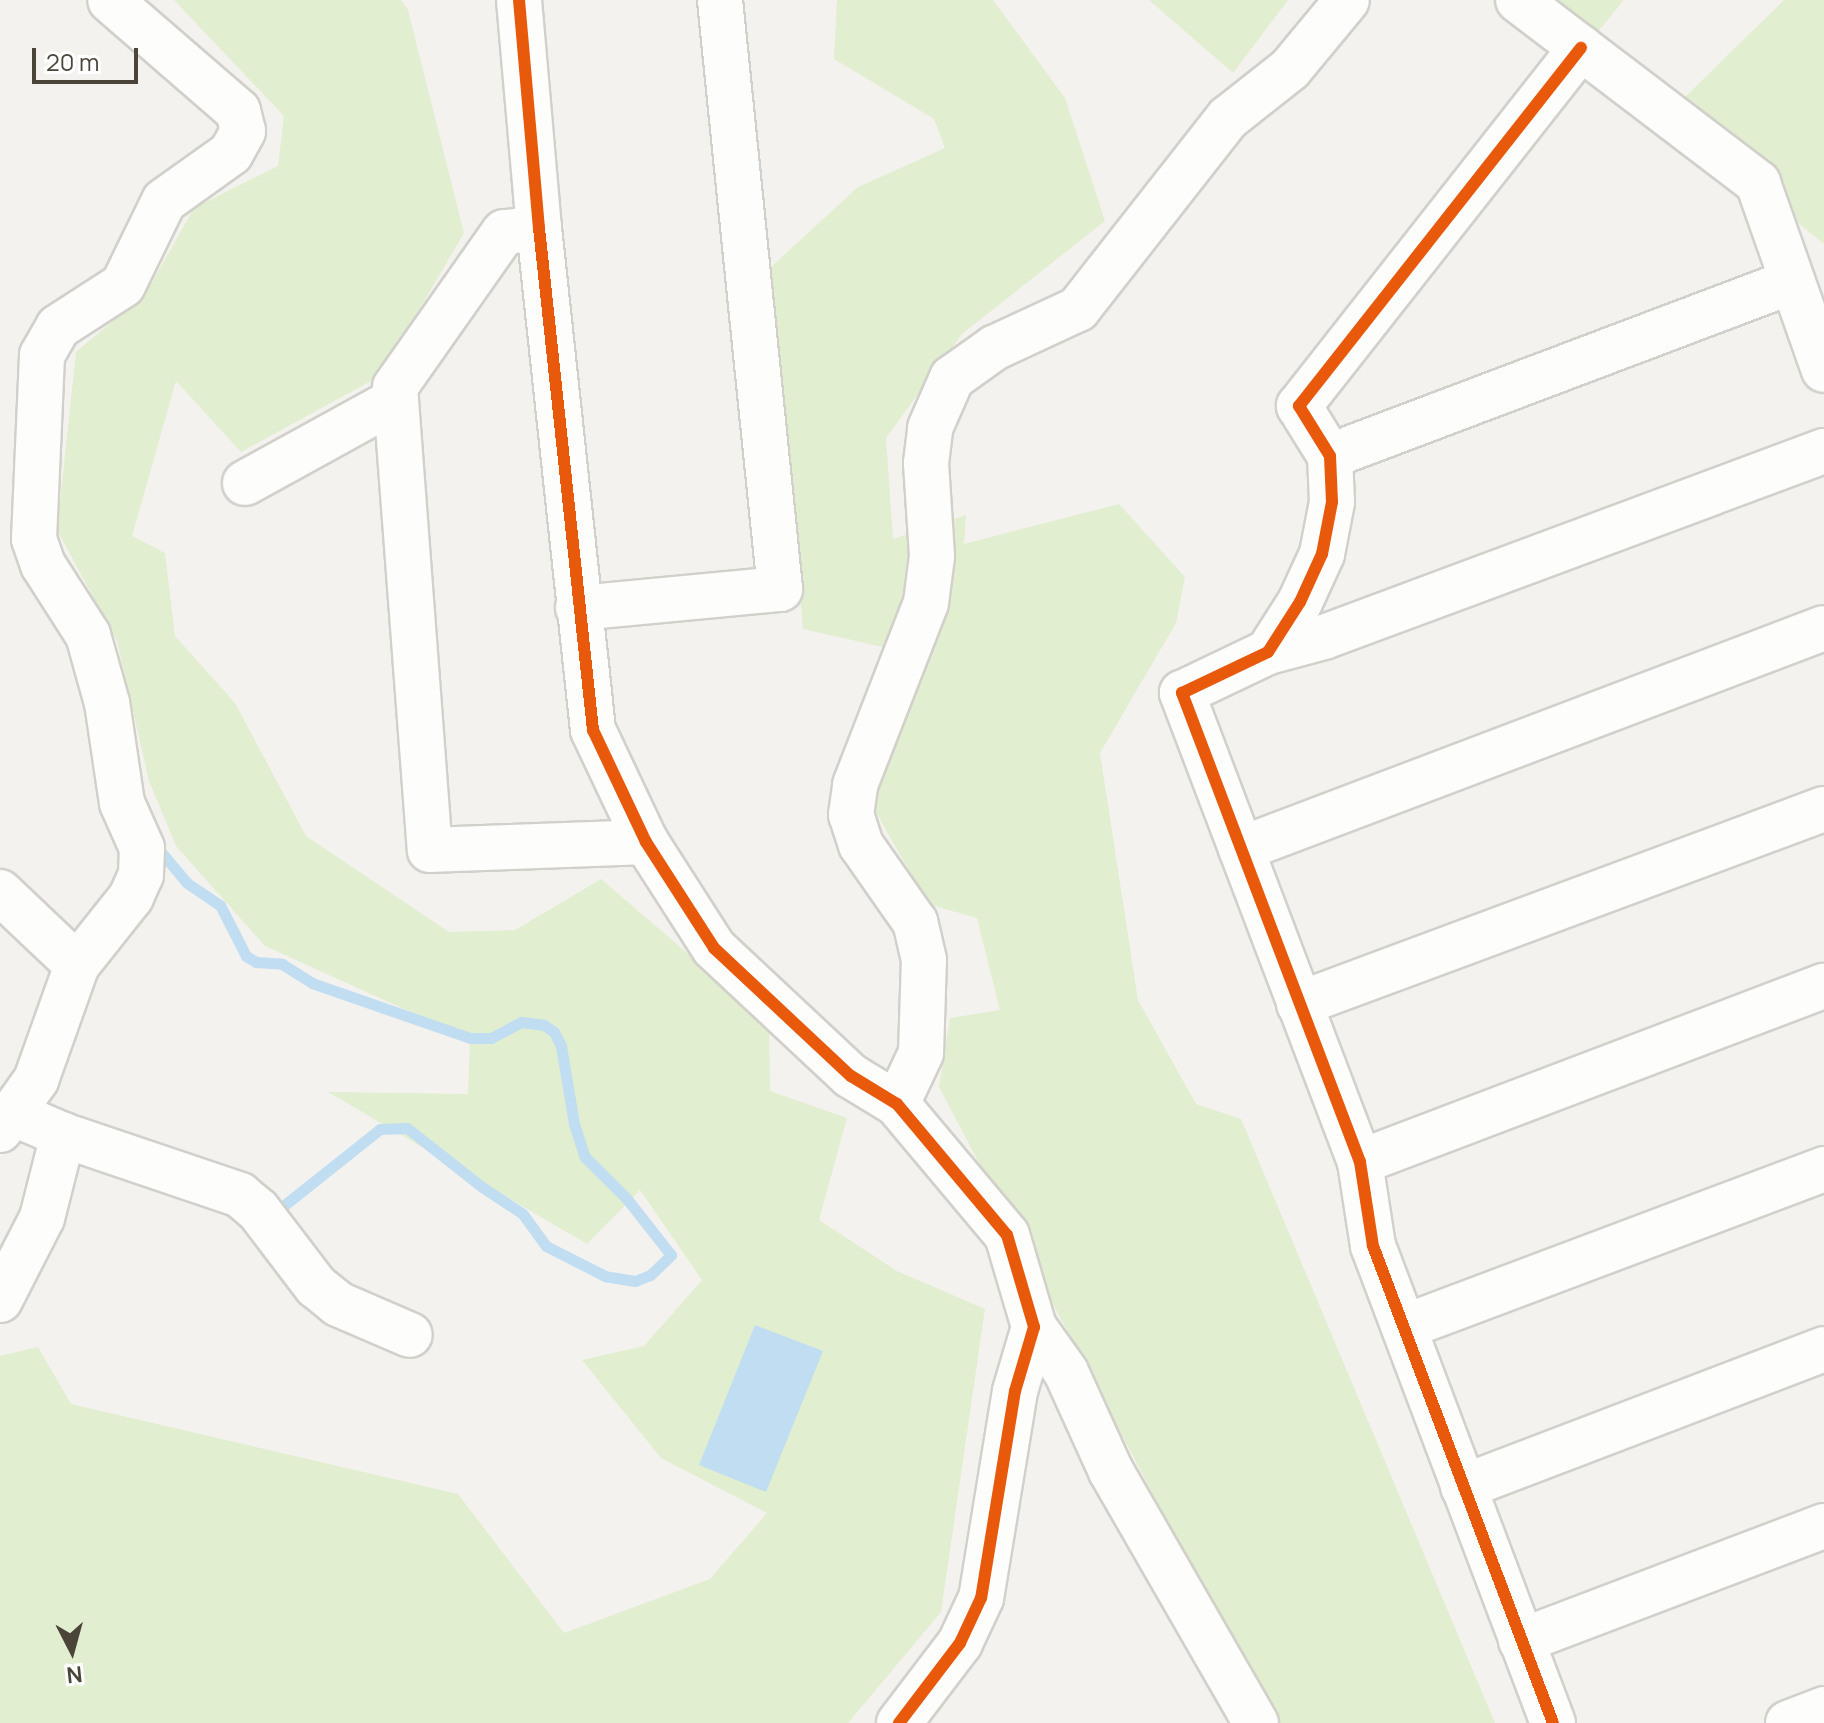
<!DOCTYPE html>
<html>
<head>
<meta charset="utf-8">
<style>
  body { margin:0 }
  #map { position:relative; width:1824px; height:1723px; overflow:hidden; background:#f4f2ee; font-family:Manrope,sans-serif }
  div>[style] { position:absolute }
  .green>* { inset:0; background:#e1eecf }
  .water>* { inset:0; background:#c0ddf1 }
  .stream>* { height:11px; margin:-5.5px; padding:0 5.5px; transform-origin:5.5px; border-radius:5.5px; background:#c0ddf1 }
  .roads { filter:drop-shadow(2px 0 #d2d0cb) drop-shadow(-2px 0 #d2d0cb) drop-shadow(0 2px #d2d0cb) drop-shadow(0 -2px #d2d0cb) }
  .minor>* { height:44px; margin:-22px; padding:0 22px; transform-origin:22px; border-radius:22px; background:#fdfdfc }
  .cycleway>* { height:12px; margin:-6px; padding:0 6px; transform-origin:6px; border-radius:6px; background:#e8590c }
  span { translate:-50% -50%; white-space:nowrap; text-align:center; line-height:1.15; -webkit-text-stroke:8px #fff; paint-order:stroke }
  .north { position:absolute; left:32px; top:1611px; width:80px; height:80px; -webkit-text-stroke:6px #fff; paint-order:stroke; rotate:174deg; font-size:22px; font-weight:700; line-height:32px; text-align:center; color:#4b4439 }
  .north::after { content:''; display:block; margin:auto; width:28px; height:36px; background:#4b4439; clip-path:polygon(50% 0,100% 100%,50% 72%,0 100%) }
  .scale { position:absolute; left:32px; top:48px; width:106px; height:36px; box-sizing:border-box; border:4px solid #4b4439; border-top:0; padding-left:10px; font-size:24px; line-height:28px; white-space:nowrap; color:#4b4439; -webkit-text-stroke:6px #fff; paint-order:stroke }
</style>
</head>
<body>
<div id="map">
  <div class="green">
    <div style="clip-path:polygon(174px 0,401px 0,408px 10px,464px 233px,380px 376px,241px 452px,176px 381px,132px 536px,165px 553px,175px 636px,235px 703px,306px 836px,449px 932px,515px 930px,601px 879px,769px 1023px,770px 1091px,847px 1118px,819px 1220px,897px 1271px,985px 1309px,941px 1612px,848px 1723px,0 1723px,0 1356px,38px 1347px,71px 1404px,458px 1494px,564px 1633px,710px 1579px,767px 1513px,661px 1458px,582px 1360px,644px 1346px,702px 1280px,640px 1190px,587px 1244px,328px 1092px,468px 1094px,470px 1039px,265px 946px,176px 846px,149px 781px,117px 641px,57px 530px,76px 352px,146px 293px,194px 208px,278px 166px,284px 116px)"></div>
    <div style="clip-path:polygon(837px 0,993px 0,1065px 98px,1105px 221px,962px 334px,886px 438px,893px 539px,966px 515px,964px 544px,1119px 504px,1185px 577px,1176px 623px,1100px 753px,1138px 1000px,1196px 1104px,1241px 1119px,1495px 1723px,1279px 1723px,1215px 1612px,939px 1087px,950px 1018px,1000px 1010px,977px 918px,928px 904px,869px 800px,927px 657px,803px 629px,771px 267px,858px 187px,945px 148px,934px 119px,834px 59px)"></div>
    <div style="clip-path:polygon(1149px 0,1288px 0,1233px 73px)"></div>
    <div style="clip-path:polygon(1551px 0,1624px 0,1595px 35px)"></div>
    <div style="clip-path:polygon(1784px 0,1824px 0,1824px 244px,1785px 212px,1685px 97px)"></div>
  </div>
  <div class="water">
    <div style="clip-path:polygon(755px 1325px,823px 1351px,766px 1492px,699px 1465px)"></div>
  </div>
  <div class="stream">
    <div style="left:156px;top:846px;width:48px;rotate:50deg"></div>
    <div style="left:187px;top:883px;width:40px;rotate:34deg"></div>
    <div style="left:220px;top:905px;width:57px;rotate:63deg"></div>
    <div style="left:246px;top:956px;width:12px;rotate:31deg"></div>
    <div style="left:256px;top:962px;width:26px;rotate:4deg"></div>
    <div style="left:282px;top:964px;width:36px;rotate:32deg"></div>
    <div style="left:312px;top:983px;width:167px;rotate:19.2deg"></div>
    <div style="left:470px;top:1038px;width:21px"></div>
    <div style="left:491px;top:1038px;width:34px;rotate:-28deg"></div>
    <div style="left:521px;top:1022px;width:23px;rotate:7deg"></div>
    <div style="left:544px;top:1025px;width:12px;rotate:35deg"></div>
    <div style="left:554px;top:1032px;width:16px;rotate:63deg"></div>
    <div style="left:561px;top:1046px;width:79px;rotate:80.5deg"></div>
    <div style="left:574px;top:1124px;width:35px;rotate:72deg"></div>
    <div style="left:585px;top:1157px;width:59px;rotate:45deg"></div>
    <div style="left:627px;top:1199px;width:71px;rotate:51.8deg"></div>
    <div style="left:671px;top:1255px;width:29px;rotate:136deg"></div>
    <div style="left:650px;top:1275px;width:16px;rotate:158deg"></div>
    <div style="left:635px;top:1281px;width:30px;rotate:-171deg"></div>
    <div style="left:605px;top:1276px;width:66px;rotate:-153deg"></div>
    <div style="left:546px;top:1246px;width:39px;rotate:-126deg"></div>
    <div style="left:523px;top:1214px;width:49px;rotate:-146.6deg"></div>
    <div style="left:482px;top:1187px;width:95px;rotate:-141.8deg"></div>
    <div style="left:407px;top:1128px;width:27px;rotate:178deg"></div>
    <div style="left:380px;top:1129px;width:132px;rotate:141.5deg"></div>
  </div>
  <div class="roads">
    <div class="minor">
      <div style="left:519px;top:0;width:229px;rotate:85deg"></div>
      <div style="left:539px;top:228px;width:505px;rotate:83.86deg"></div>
      <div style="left:593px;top:730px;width:124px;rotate:64.7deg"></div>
      <div style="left:646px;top:842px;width:126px;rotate:57.3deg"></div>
      <div style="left:714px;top:948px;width:187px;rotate:43.1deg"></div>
      <div style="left:851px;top:1076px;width:54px;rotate:31.3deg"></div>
      <div style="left:897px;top:1104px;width:171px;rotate:50deg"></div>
      <div style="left:1007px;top:1235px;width:96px;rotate:73.6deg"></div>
      <div style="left:1034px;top:1327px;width:67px;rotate:106.5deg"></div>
      <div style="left:1015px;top:1391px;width:210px;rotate:99.3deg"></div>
      <div style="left:981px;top:1598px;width:50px;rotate:115deg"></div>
      <div style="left:960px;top:1643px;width:101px;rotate:127.3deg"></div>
      <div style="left:1518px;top:0;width:302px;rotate:37.3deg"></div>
      <div style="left:1758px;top:183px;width:198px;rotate:70.6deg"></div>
      <div style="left:539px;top:228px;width:35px;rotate:173deg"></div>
      <div style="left:504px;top:232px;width:189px;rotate:125.1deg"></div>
      <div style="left:395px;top:387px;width:464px;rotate:85.7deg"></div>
      <div style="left:430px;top:850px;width:216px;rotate:-2.1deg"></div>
      <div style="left:1330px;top:456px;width:493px;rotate:-20.7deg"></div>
      <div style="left:245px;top:483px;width:172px;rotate:-28.8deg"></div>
      <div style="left:578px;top:608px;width:203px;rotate:-5.4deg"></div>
      <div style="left:780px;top:589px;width:592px;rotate:-95.82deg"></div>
      <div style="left:1268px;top:652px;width:58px;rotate:-15deg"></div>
      <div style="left:1324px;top:637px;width:533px;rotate:-20.41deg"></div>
      <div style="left:1241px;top:849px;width:623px;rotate:-20.76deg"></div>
      <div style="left:0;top:892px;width:106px;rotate:43.5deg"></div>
      <div style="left:1299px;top:1004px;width:560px;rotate:-20.38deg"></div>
      <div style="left:897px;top:1104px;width:56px;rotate:-64.8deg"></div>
      <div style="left:921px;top:1053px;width:93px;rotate:-88.2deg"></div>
      <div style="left:924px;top:960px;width:39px;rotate:-103deg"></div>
      <div style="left:915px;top:922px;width:94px;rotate:-125deg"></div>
      <div style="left:861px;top:845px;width:32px;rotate:-108deg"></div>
      <div style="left:851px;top:815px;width:30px;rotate:-82deg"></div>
      <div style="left:855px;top:785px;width:195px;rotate:-68.7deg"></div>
      <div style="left:926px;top:603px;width:47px;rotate:-82.7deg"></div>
      <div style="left:932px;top:556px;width:93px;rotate:-93.7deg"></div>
      <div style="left:926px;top:463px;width:35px;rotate:-83deg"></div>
      <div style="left:930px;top:428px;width:55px;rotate:-66.3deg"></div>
      <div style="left:952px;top:378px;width:52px;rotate:-35.5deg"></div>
      <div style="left:994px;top:348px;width:93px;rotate:-24.9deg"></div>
      <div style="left:1078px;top:309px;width:243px;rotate:-51.9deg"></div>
      <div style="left:1228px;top:118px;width:79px;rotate:-38.3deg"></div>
      <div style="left:1290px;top:69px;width:89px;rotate:-50.4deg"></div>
      <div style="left:12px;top:1113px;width:56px;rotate:23.3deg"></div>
      <div style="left:63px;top:1135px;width:187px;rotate:18.7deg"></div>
      <div style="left:240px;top:1195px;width:23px;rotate:40deg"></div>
      <div style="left:258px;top:1210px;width:96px;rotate:52.7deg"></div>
      <div style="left:316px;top:1286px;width:28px;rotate:39deg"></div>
      <div style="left:338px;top:1304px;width:78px;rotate:23.3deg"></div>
      <div style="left:0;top:1130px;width:62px;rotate:-54.2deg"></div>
      <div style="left:36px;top:1080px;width:122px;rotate:-70.4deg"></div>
      <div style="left:77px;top:965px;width:87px;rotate:-51.5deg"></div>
      <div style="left:131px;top:897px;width:24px;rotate:-66deg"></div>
      <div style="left:141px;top:875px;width:27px;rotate:-88deg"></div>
      <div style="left:142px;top:848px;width:49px;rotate:-114deg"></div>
      <div style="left:122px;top:803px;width:101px;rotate:-98.5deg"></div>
      <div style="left:107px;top:703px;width:71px;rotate:-105.6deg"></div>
      <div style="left:88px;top:635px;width:83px;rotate:-122.7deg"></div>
      <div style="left:43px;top:565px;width:28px;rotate:-109deg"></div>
      <div style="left:34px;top:539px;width:184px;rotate:-87.5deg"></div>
      <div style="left:42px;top:355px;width:32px;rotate:-60deg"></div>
      <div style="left:58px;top:327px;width:77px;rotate:-32.9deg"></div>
      <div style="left:123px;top:285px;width:93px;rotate:-64deg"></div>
      <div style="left:164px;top:201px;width:82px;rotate:-35.6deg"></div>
      <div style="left:231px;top:153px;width:25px;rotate:-61deg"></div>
      <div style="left:243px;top:131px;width:21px;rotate:-104deg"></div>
      <div style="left:238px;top:111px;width:169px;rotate:-139.1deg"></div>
      <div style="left:1360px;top:1162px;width:496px;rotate:-20.8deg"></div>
      <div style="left:0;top:1300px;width:92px;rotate:-62.9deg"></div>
      <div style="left:42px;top:1218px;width:86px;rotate:-75.8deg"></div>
      <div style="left:1034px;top:1327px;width:55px;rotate:54.6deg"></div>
      <div style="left:1066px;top:1372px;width:109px;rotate:65.6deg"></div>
      <div style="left:1111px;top:1471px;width:291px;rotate:60.1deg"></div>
      <div style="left:1404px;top:1327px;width:449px;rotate:-20.6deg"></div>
      <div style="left:1463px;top:1487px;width:386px;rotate:-20.9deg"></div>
      <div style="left:1521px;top:1641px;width:324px;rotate:-20.8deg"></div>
      <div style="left:1553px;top:1723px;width:510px;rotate:-110.67deg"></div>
      <div style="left:1373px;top:1246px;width:85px;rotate:-98.8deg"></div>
      <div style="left:1360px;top:1162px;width:502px;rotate:-110.78deg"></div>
      <div style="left:1182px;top:693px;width:95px;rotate:-25.5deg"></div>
      <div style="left:1268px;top:652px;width:59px;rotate:-57.4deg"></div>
      <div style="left:1300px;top:602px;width:53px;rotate:-65.4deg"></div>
      <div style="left:1322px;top:554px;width:53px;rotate:-79.1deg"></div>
      <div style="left:1332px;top:502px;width:46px;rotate:-92.5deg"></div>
      <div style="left:1330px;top:456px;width:59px;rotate:-121.8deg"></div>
      <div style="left:1299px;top:406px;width:456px;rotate:-51.8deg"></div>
      <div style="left:1788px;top:1723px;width:39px;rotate:-21deg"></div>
    </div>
  </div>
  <div class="cycleway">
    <div style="left:519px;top:0;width:229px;rotate:85deg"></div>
    <div style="left:539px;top:228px;width:505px;rotate:83.86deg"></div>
    <div style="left:593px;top:730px;width:124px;rotate:64.7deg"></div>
    <div style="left:646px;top:842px;width:126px;rotate:57.3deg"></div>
    <div style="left:714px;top:948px;width:187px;rotate:43.1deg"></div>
    <div style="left:851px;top:1076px;width:54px;rotate:31.3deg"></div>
    <div style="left:897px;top:1104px;width:171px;rotate:50deg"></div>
    <div style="left:1007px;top:1235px;width:96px;rotate:73.6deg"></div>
    <div style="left:1034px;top:1327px;width:67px;rotate:106.5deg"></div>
    <div style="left:1015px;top:1391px;width:210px;rotate:99.3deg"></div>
    <div style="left:981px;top:1598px;width:50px;rotate:115deg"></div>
    <div style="left:960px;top:1643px;width:101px;rotate:127.3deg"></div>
    <div style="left:1553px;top:1723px;width:510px;rotate:-110.67deg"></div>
    <div style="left:1373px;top:1246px;width:85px;rotate:-98.8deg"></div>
    <div style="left:1360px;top:1162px;width:502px;rotate:-110.78deg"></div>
    <div style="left:1182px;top:693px;width:95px;rotate:-25.5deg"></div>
    <div style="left:1268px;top:652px;width:59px;rotate:-57.4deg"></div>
    <div style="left:1300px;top:602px;width:53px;rotate:-65.4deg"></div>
    <div style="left:1322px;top:554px;width:53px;rotate:-79.1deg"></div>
    <div style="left:1332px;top:502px;width:46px;rotate:-92.5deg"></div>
    <div style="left:1330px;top:456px;width:59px;rotate:-121.8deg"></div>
    <div style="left:1299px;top:406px;width:456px;rotate:-51.8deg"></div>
  </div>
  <div class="north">N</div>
  <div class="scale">20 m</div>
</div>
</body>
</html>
